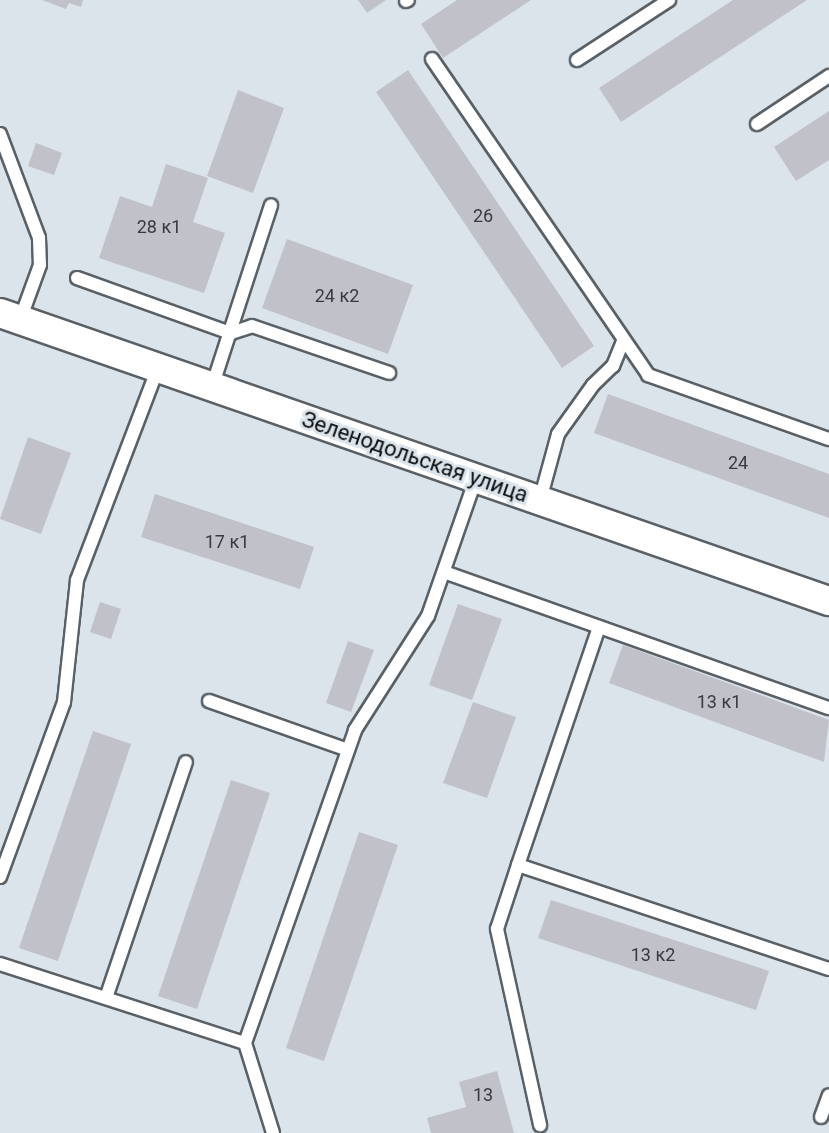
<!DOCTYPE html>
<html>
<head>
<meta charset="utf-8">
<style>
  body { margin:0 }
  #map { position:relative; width:829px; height:1133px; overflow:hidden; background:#dbe4ea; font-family:Roboto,sans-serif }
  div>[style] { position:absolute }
  .building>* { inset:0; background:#c1c1ca }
  .roads { filter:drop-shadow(2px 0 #596066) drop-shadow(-2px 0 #596066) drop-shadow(0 2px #596066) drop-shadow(0 -2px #596066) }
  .service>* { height:12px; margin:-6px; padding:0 6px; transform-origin:6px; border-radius:6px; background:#fff }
  .tertiary>* { height:28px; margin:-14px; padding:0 14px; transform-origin:14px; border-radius:14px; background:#fff }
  span { translate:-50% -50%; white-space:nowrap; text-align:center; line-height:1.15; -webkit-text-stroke:6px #dbe4ea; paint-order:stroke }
  .number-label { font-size:18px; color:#383a3e }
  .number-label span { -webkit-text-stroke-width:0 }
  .street-label { font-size:22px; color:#0b0d0f }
</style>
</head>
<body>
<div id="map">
  <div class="building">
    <div style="clip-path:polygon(42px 0,83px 0,81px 7px,69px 3px,66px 9px)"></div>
    <div style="clip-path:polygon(358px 0,386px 0,367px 13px)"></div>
    <div style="clip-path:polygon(457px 0,531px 0,443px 58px,421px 24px)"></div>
    <div style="clip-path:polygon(733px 0,807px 0,621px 122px,599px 88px)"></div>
    <div style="clip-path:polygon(408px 70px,594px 346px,562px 368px,376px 92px)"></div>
    <div style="clip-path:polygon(238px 90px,284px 108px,253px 193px,207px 176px)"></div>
    <div style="clip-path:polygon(829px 111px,829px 160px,796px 181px,774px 147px)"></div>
    <div style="clip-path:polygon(36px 143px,62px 153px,54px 175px,28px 166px)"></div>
    <div style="clip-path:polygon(166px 164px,208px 178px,193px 222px,225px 233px,204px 293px,99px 258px,120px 196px,152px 207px)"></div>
    <div style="clip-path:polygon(287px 239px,413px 285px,388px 354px,262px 308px)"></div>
    <div style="clip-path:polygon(608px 394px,829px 474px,829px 518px,594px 433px)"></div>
    <div style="clip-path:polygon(28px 437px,71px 453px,41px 534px,0 519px)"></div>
    <div style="clip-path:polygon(155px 494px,314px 547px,300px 589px,141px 537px)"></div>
    <div style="clip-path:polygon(100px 602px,121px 609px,111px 639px,90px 632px)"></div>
    <div style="clip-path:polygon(458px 604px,502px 619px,472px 700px,429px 685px)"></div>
    <div style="clip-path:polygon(348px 641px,374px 650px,351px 712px,326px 703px)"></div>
    <div style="clip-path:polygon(623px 645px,829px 720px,824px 762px,609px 683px)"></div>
    <div style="clip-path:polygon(473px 702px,516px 717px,487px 798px,443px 783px)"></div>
    <div style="clip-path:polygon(93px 731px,131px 744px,58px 961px,19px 948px)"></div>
    <div style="clip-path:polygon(231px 780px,270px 793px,197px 1009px,158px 996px)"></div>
    <div style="clip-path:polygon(359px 832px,398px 845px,324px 1061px,286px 1048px)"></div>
    <div style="clip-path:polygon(551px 900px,769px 971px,756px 1010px,538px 938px)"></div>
    <div style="clip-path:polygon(497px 1071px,514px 1133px,431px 1133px,427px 1118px,466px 1107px,459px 1082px)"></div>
  </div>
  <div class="roads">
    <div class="service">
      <div style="left:406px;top:1px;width:2px;rotate:-27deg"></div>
      <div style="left:432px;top:59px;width:383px;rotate:55.6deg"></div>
      <div style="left:648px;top:375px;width:192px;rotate:19.5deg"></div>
      <div style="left:577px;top:60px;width:110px;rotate:-33.1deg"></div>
      <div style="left:757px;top:124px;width:87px;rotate:-33.7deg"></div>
      <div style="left:0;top:134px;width:111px;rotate:69.4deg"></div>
      <div style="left:39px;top:238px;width:27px;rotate:88deg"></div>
      <div style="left:40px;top:265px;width:59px;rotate:110deg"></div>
      <div style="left:77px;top:278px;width:164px;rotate:19.7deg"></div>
      <div style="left:231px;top:333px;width:22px;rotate:-18deg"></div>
      <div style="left:252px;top:326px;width:145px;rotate:18.9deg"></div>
      <div style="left:212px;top:387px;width:191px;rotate:-72deg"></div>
      <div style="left:540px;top:500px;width:68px;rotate:-74.7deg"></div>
      <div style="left:558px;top:434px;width:60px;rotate:-54.5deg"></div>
      <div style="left:593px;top:385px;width:28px;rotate:-44deg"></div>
      <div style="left:613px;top:366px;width:27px;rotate:-68deg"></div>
      <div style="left:444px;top:572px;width:408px;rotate:19.5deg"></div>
      <div style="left:599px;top:627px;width:251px;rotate:108.8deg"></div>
      <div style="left:518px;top:865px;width:328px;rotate:18.5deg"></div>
      <div style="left:209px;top:701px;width:147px;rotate:19.4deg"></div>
      <div style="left:518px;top:865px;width:67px;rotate:108.2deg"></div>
      <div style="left:497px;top:929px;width:201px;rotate:77.6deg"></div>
      <div style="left:0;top:877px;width:186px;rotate:-69.9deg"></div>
      <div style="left:64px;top:702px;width:123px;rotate:-83.9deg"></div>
      <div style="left:77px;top:580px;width:227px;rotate:-69.1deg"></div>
      <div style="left:0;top:964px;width:257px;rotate:17.9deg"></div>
      <div style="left:245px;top:1043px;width:332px;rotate:-70.6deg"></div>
      <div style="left:355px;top:730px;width:135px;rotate:-57.4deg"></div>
      <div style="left:428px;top:616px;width:146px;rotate:-70.8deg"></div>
      <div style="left:106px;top:998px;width:249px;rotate:-71.3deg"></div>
      <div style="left:245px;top:1043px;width:94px;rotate:72.7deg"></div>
      <div style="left:821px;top:1117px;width:23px;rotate:-70deg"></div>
    </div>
    <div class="tertiary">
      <div style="left:0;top:313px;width:878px;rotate:19.16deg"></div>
    </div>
  </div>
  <div class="number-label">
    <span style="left:483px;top:216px">26</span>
    <span style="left:159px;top:227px">28 к1</span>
    <span style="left:337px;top:296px">24 к2</span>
    <span style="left:738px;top:463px">24</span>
    <span style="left:227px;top:542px">17 к1</span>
    <span style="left:719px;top:702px">13 к1</span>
    <span style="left:653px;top:955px">13 к2</span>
    <span style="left:483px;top:1095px">13</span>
  </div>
  <div class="street-label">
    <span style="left:415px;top:457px;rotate:19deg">Зеленодольская улица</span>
  </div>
</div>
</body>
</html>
